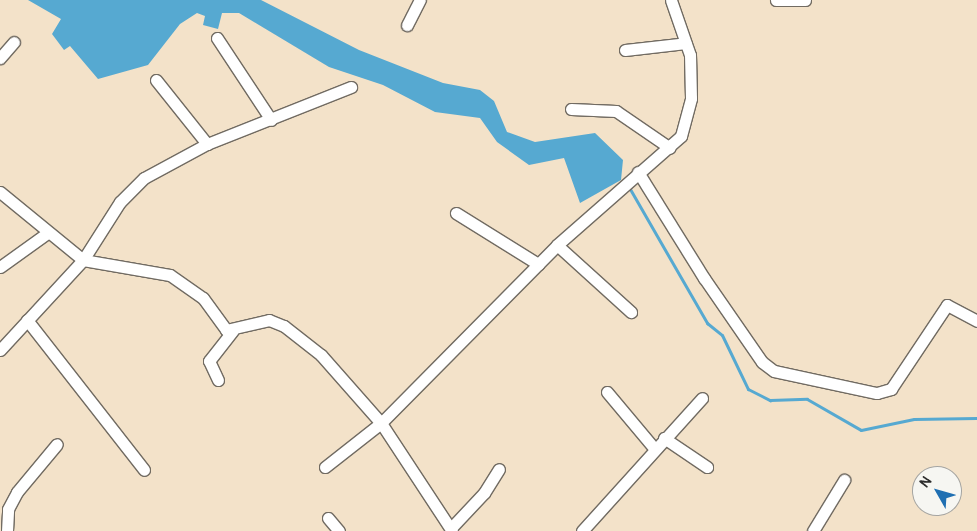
<!DOCTYPE html>
<html>
<head>
<meta charset="utf-8">
<style>
  body { margin:0 }
  #map { position:relative; width:977px; height:531px; overflow:hidden; background:#f3e2c9; font-family:Pangolin,sans-serif }
  div>[style] { position:absolute }
  .water>* { inset:0; background:#56a9d1 }
  .stream>* { height:3px; margin:-1.5px; padding:0 1.5px; transform-origin:1.5px; border-radius:1.5px; background:#56a9d1 }
  .roads { filter:drop-shadow(1px 0 #716b62) drop-shadow(-1px 0 #716b62) drop-shadow(0 1px #716b62) drop-shadow(0 -1px #716b62) }
  .minor>* { height:11px; margin:-5.5px; padding:0 5.5px; transform-origin:5.5px; border-radius:5.5px; background:#fff }
  span { translate:-50% -50%; white-space:nowrap; text-align:center; line-height:1.15; -webkit-text-stroke:4px #f6f6f2; paint-order:stroke }
  .north { position:absolute; left:912px; top:466px; width:50px; height:50px; box-sizing:border-box; background:#f6f6f2; border:1px solid #a5a5a2; border-radius:50%; rotate:308deg; font-size:14px; font-weight:700; line-height:20px; text-align:center; color:#2b2b2b }
  .north::after { content:''; display:block; margin:auto; width:18px; height:22px; background:#1f6fb2; clip-path:polygon(50% 0,100% 100%,50% 72%,0 100%) }
</style>
</head>
<body>
<div id="map">
  <div class="water">
    <div style="clip-path:polygon(28px 0,261px 0,359px 50px,443px 83px,480px 90px,494px 101px,507px 132px,535px 142px,595px 133px,623px 160px,621px 180px,580px 203px,564px 158px,529px 165px,497px 142px,480px 118px,435px 112px,383px 85px,329px 67px,239px 13px,222px 13px,218px 29px,203px 25px,205px 16px,197px 13px,180px 24px,148px 65px,98px 79px,70px 46px,64px 50px,52px 34px,61px 19px)"></div>
  </div>
  <div class="stream">
    <div style="left:630px;top:189px;width:155px;rotate:60.1deg"></div>
    <div style="left:707px;top:323px;width:19px;rotate:39deg"></div>
    <div style="left:722px;top:335px;width:60px;rotate:64.3deg"></div>
    <div style="left:748px;top:389px;width:25px;rotate:27deg"></div>
    <div style="left:770px;top:400px;width:37px;rotate:-2deg"></div>
    <div style="left:807px;top:399px;width:62px;rotate:29.9deg"></div>
    <div style="left:861px;top:430px;width:54px;rotate:-11.7deg"></div>
    <div style="left:914px;top:419px;width:63px;rotate:-0.9deg"></div>
  </div>
  <div class="roads">
    <div class="minor">
      <div style="left:776px;top:0;width:29px"></div>
      <div style="left:407px;top:25px;width:28px;rotate:-63deg"></div>
      <div style="left:217px;top:38px;width:98px;rotate:56.6deg"></div>
      <div style="left:625px;top:50px;width:61px;rotate:-6.5deg"></div>
      <div style="left:0;top:58px;width:21px;rotate:-49deg"></div>
      <div style="left:156px;top:80px;width:82px;rotate:51.4deg"></div>
      <div style="left:571px;top:109px;width:45px;rotate:2.5deg"></div>
      <div style="left:616px;top:111px;width:65px;rotate:34.4deg"></div>
      <div style="left:638px;top:172px;width:125px;rotate:58.1deg"></div>
      <div style="left:704px;top:278px;width:102px;rotate:55.4deg"></div>
      <div style="left:762px;top:362px;width:15px;rotate:37deg"></div>
      <div style="left:774px;top:371px;width:105px;rotate:12.1deg"></div>
      <div style="left:877px;top:393px;width:15px;rotate:-16deg"></div>
      <div style="left:891px;top:389px;width:101px;rotate:-56.3deg"></div>
      <div style="left:947px;top:305px;width:34px;rotate:28deg"></div>
      <div style="left:0;top:192px;width:107px;rotate:39.3deg"></div>
      <div style="left:83px;top:260px;width:88px;rotate:9.8deg"></div>
      <div style="left:170px;top:275px;width:40px;rotate:34.9deg"></div>
      <div style="left:203px;top:298px;width:39px;rotate:54deg"></div>
      <div style="left:226px;top:330px;width:44px;rotate:-13.1deg"></div>
      <div style="left:269px;top:320px;width:16px;rotate:22deg"></div>
      <div style="left:284px;top:326px;width:47px;rotate:38.1deg"></div>
      <div style="left:321px;top:355px;width:91px;rotate:48.6deg"></div>
      <div style="left:381px;top:423px;width:129px;rotate:56.7deg"></div>
      <div style="left:456px;top:213px;width:97px;rotate:31.9deg"></div>
      <div style="left:557px;top:245px;width:100px;rotate:42.2deg"></div>
      <div style="left:0;top:267px;width:57px;rotate:-35.7deg"></div>
      <div style="left:27px;top:320px;width:190px;rotate:52deg"></div>
      <div style="left:0;top:350px;width:122px;rotate:-47.3deg"></div>
      <div style="left:83px;top:260px;width:69px;rotate:-57.5deg"></div>
      <div style="left:120px;top:202px;width:34px;rotate:-45deg"></div>
      <div style="left:144px;top:178px;width:72px;rotate:-28.4deg"></div>
      <div style="left:207px;top:144px;width:155px;rotate:-21.6deg"></div>
      <div style="left:218px;top:380px;width:21px;rotate:-115deg"></div>
      <div style="left:209px;top:361px;width:39px;rotate:-52deg"></div>
      <div style="left:607px;top:392px;width:73px;rotate:50deg"></div>
      <div style="left:664px;top:438px;width:52px;rotate:34deg"></div>
      <div style="left:325px;top:467px;width:71px;rotate:-38.2deg"></div>
      <div style="left:381px;top:423px;width:250px;rotate:-45.3deg"></div>
      <div style="left:557px;top:245px;width:165px;rotate:-41.3deg"></div>
      <div style="left:681px;top:136px;width:39px;rotate:-75deg"></div>
      <div style="left:691px;top:98px;width:43px;rotate:-91.3deg"></div>
      <div style="left:690px;top:55px;width:58px;rotate:-109.1deg"></div>
      <div style="left:328px;top:518px;width:17px;rotate:50deg"></div>
      <div style="left:451px;top:528px;width:48px;rotate:-46.7deg"></div>
      <div style="left:484px;top:493px;width:28px;rotate:-58deg"></div>
      <div style="left:7px;top:531px;width:22px;rotate:-87deg"></div>
      <div style="left:8px;top:509px;width:19px;rotate:-62deg"></div>
      <div style="left:17px;top:492px;width:62px;rotate:-50.2deg"></div>
      <div style="left:582px;top:531px;width:179px;rotate:-47.9deg"></div>
      <div style="left:813px;top:531px;width:60px;rotate:-58.7deg"></div>
    </div>
  </div>
  <div class="north">N</div>
</div>
</body>
</html>
